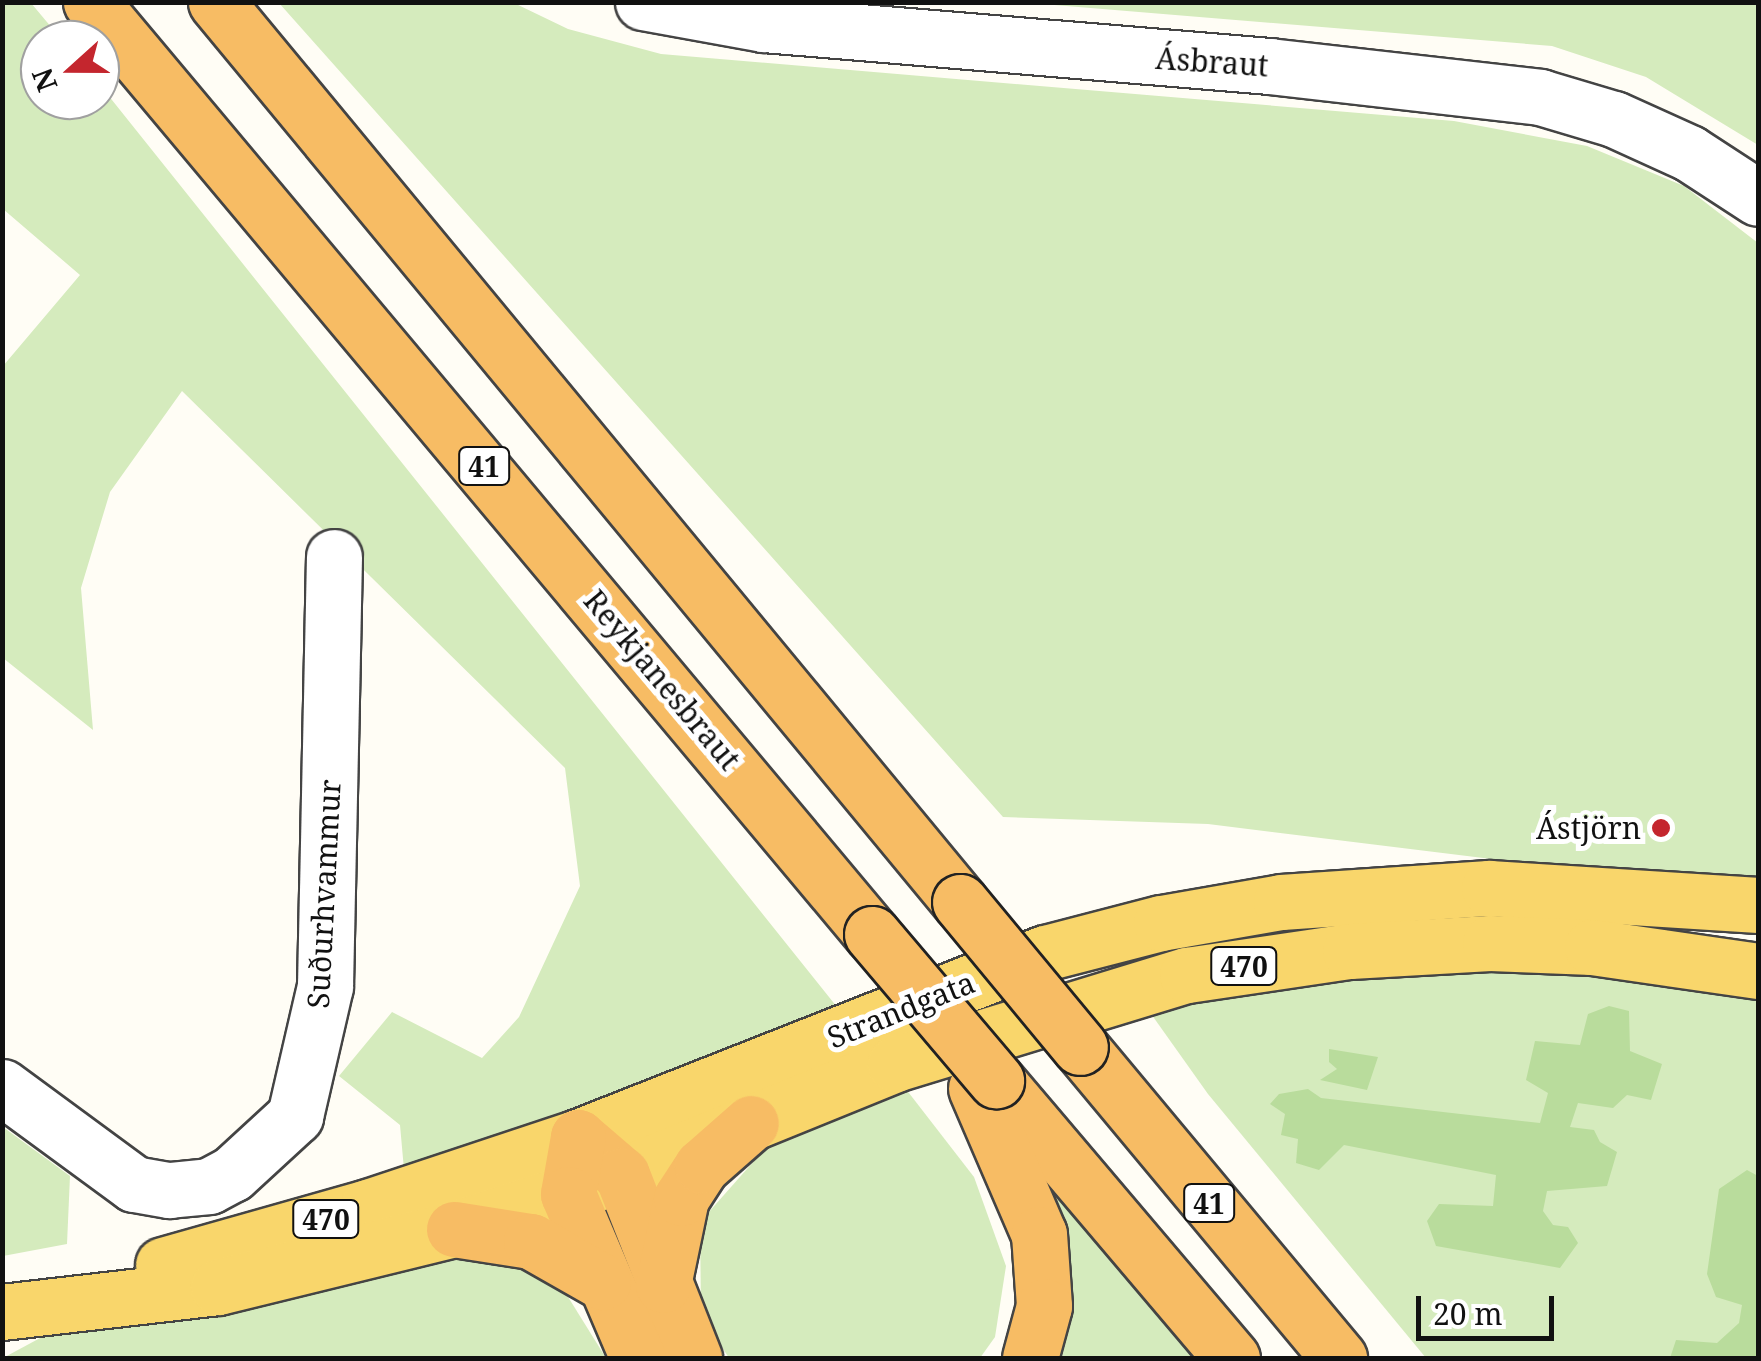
<!DOCTYPE html>
<html>
<head>
<meta charset="utf-8">
<style>
  body { margin:0 }
  #map { position:relative; width:1761px; height:1361px; overflow:hidden; background:#fffdf5; font-family:"Noto Serif",serif }
  div>[style] { position:absolute }
  .green>* { inset:0; background:#d5ebbd }
  .forest>* { inset:0; background:#b9dc9c }
  .roads { filter:drop-shadow(2px 0 #444) drop-shadow(-2px 0 #444) drop-shadow(0 2px #444) drop-shadow(0 -2px #444) }
  .minor>* { height:55px; margin:-27.5px; padding:0 27.5px; transform-origin:27.5px; border-radius:27.5px; background:#fff }
  .tertiary>* { height:55px; margin:-27.5px; padding:0 27.5px; transform-origin:27.5px; border-radius:27.5px; background:#fff }
  .primary>* { height:55px; margin:-27.5px; padding:0 27.5px; transform-origin:27.5px; border-radius:27.5px; background:#f9d66b }
  .trunk>* { height:55px; margin:-27.5px; padding:0 27.5px; transform-origin:27.5px; border-radius:27.5px; background:#f7bc64 }
  .bridges { filter:drop-shadow(2px 0 #222) drop-shadow(-2px 0 #222) drop-shadow(0 2px #222) drop-shadow(0 -2px #222) }
  .trunk-bridge>* { height:55px; margin:-27.5px; padding:0 27.5px; transform-origin:27.5px; border-radius:27.5px; background:#f7bc64 }
  .dots>* { width:28px; height:28px; translate:-50% -50%; box-sizing:border-box; border:5px solid #fff; border-radius:50% }
  span { translate:-50% -50%; white-space:nowrap; text-align:center; line-height:1.15; -webkit-text-stroke:10px #fff; paint-order:stroke }
  .shield-label span { padding:2px 8px; background:#fff; border:2px solid; border-radius:8px; -webkit-text-stroke-width:0 }
  .shield-label { font-size:28px; color:#111; font-weight:700 }
  .street-label { font-size:30px; color:#111 }
  .poi-label { font-size:30px; color:#111 }
  .right { translate:-100% -50%; text-align:right }
  .frame { position:absolute; inset:0; border:5px solid #111; pointer-events:none }
  .north { position:absolute; left:20px; top:20px; width:100px; height:100px; box-sizing:border-box; background:#fff; border:2px solid #a0a0a0; border-radius:50%; rotate:249deg; font-size:28px; font-weight:700; line-height:40px; text-align:center; color:#111 }
  .north::after { content:''; display:block; margin:auto; width:35px; height:45px; background:#c4262e; clip-path:polygon(50% 0,100% 100%,50% 72%,0 100%) }
  .scale { position:absolute; left:1416px; top:1296px; width:138px; height:45px; box-sizing:border-box; border:5px solid #111; border-top:0; padding-left:12px; font-size:30px; line-height:35px; white-space:nowrap; color:#111; -webkit-text-stroke:8px #fff; paint-order:stroke }
</style>
</head>
<body>
<div id="map">
  <div class="green">
    <div style="clip-path:polygon(3px 3px,31px 3px,62px 40px,40px 40px,40px 100px,100px 100px,100px 85px,837px 1007px,405px 1181px,400px 1125px,339px 1076px,392px 1012px,482px 1058px,519px 1017px,580px 886px,565px 768px,182px 391px,110px 492px,81px 588px,93px 730px,3px 658px,3px 366px,80px 275px,3px 209px)"></div>
    <div style="clip-path:polygon(279px 3px,514px 3px,568px 29px,661px 54px,1454px 121px,1587px 146px,1684px 186px,1758px 243px,1758px 892px,1208px 824px,1003px 817px)"></div>
    <div style="clip-path:polygon(1030px 3px,1758px 3px,1758px 145px,1646px 77px,1552px 46px)"></div>
    <div style="clip-path:polygon(1461px 968px,1584px 973px,1758px 995px,1758px 1358px,1426px 1358px,1208px 1094px,1149px 1011px,1258px 988px)"></div>
    <div style="clip-path:polygon(902px 1084px,974px 1177px,1006px 1266px,995px 1337px,980px 1358px,729px 1358px,701px 1315px,700px 1222px,777px 1135px)"></div>
    <div style="clip-path:polygon(3px 1127px,70px 1176px,67px 1244px,3px 1256px)"></div>
    <div style="clip-path:polygon(1051px 1180px,1195px 1358px,1042px 1358px,1063px 1247px)"></div>
    <div style="clip-path:polygon(489px 1249px,560px 1284px,606px 1358px,3px 1358px,42px 1337px)"></div>
  </div>
  <div class="forest">
    <div style="clip-path:polygon(1609px 1006px,1629px 1011px,1630px 1051px,1662px 1064px,1651px 1100px,1627px 1095px,1613px 1108px,1578px 1103px,1570px 1127px,1594px 1130px,1600px 1142px,1617px 1152px,1607px 1186px,1547px 1191px,1543px 1211px,1553px 1225px,1568px 1227px,1578px 1243px,1560px 1268px,1436px 1246px,1427px 1221px,1439px 1204px,1493px 1206px,1496px 1175px,1344px 1145px,1319px 1170px,1296px 1163px,1298px 1139px,1281px 1135px,1285px 1114px,1270px 1104px,1279px 1094px,1308px 1089px,1321px 1098px,1540px 1123px,1548px 1093px,1526px 1080px,1535px 1041px,1580px 1045px,1588px 1014px)"></div>
    <div style="clip-path:polygon(1329px 1049px,1378px 1057px,1367px 1090px,1320px 1080px,1337px 1069px,1329px 1062px)"></div>
    <div style="clip-path:polygon(1747px 1170px,1758px 1176px,1758px 1358px,1670px 1358px,1676px 1340px,1717px 1343px,1739px 1323px,1742px 1305px,1716px 1297px,1707px 1274px,1719px 1189px)"></div>
  </div>
  <div class="roads">
    <div class="minor">
      <div style="left:2px;top:1087px;width:164px;rotate:36.3deg"></div>
      <div style="left:134px;top:1184px;width:36px;rotate:10deg"></div>
      <div style="left:169px;top:1190px;width:40px;rotate:-5.7deg"></div>
      <div style="left:209px;top:1186px;width:26px;rotate:-28deg"></div>
      <div style="left:232px;top:1174px;width:86px;rotate:-42.6deg"></div>
      <div style="left:295px;top:1116px;width:133px;rotate:-77deg"></div>
      <div style="left:325px;top:986px;width:429px;rotate:-88.8deg"></div>
    </div>
    <div class="tertiary">
      <div style="left:643px;top:2px;width:123px;rotate:10.3deg"></div>
      <div style="left:764px;top:24px;width:507px;rotate:4.75deg"></div>
      <div style="left:1269px;top:66px;width:273px;rotate:6.5deg"></div>
      <div style="left:1540px;top:97px;width:77px;rotate:16.6deg"></div>
      <div style="left:1614px;top:119px;width:82px;rotate:24.4deg"></div>
      <div style="left:1689px;top:153px;width:82px;rotate:33.1deg"></div>
    </div>
    <div class="primary">
      <div style="left:163px;top:1265px;width:213px;rotate:-15.8deg"></div>
      <div style="left:368px;top:1207px;width:221px;rotate:-18.4deg"></div>
      <div style="left:578px;top:1137px;width:502px;rotate:-21.5deg"></div>
      <div style="left:1045px;top:953px;width:120px;rotate:-14.5deg"></div>
      <div style="left:1161px;top:923px;width:122px;rotate:-9.9deg"></div>
      <div style="left:1281px;top:902px;width:208px;rotate:-3.9deg"></div>
      <div style="left:1489px;top:888px;width:270px;rotate:3.6deg"></div>
      <div style="left:2px;top:1312px;width:217px;rotate:-6.6deg"></div>
      <div style="left:218px;top:1287px;width:243px;rotate:-13.8deg"></div>
      <div style="left:454px;top:1229px;width:176px;rotate:-17.8deg"></div>
      <div style="left:622px;top:1175px;width:295px;rotate:-22.1deg"></div>
      <div style="left:895px;top:1064px;width:305px;rotate:-17deg"></div>
      <div style="left:1187px;top:975px;width:165px;rotate:-8.4deg"></div>
      <div style="left:1350px;top:951px;width:140px;rotate:-3.3deg"></div>
      <div style="left:1490px;top:943px;width:102px;rotate:2.2deg"></div>
      <div style="left:1592px;top:947px;width:168px;rotate:8.2deg"></div>
    </div>
    <div class="trunk">
      <div style="left:91px;top:2px;width:1216px;rotate:50.04deg"></div>
      <div style="left:216px;top:2px;width:1168px;rotate:50.42deg"></div>
      <div style="left:1080px;top:1047px;width:405px;rotate:50.2deg"></div>
      <div style="left:996px;top:1080px;width:365px;rotate:49.7deg"></div>
      <div style="left:976px;top:1088px;width:159px;rotate:66.7deg"></div>
      <div style="left:1039px;top:1234px;width:72px;rotate:86deg"></div>
      <div style="left:1044px;top:1306px;width:54px;rotate:105.1deg"></div>
      <div style="left:578px;top:1137px;width:58px;rotate:40.8deg"></div>
      <div style="left:622px;top:1175px;width:197px;rotate:68.5deg"></div>
      <div style="left:578px;top:1137px;width:58px;rotate:100deg"></div>
      <div style="left:568px;top:1194px;width:178px;rotate:66.9deg"></div>
      <div style="left:454px;top:1229px;width:78px;rotate:8.9deg"></div>
      <div style="left:531px;top:1241px;width:83px;rotate:29.7deg"></div>
      <div style="left:663px;top:1285px;width:89px;rotate:-78.3deg"></div>
      <div style="left:681px;top:1198px;width:38px;rotate:-57deg"></div>
      <div style="left:702px;top:1166px;width:65px;rotate:-41.3deg"></div>
    </div>
  </div>
  <div class="bridges">
    <div class="trunk-bridge">
      <div style="left:960px;top:902px;width:188px;rotate:50.4deg"></div>
      <div style="left:872px;top:934px;width:192px;rotate:49.7deg"></div>
    </div>
  </div>
  <div class="dots">
    <div style="left:1661px;top:828px;background:#c4262e"></div>
  </div>
  <div class="shield-label">
    <span style="left:484px;top:466px">41</span>
    <span style="left:1244px;top:966px">470</span>
    <span style="left:1209px;top:1203px">41</span>
    <span style="left:326px;top:1219px">470</span>
  </div>
  <div class="street-label">
    <span style="left:1212px;top:62px;rotate:4deg">Ásbraut</span>
    <span style="left:662px;top:680px;rotate:50deg">Reykjanesbraut</span>
    <span style="left:324px;top:894px;rotate:-87deg">Suðurhvammur</span>
    <span style="left:901px;top:1010px;rotate:-22deg">Strandgata</span>
  </div>
  <div class="poi-label">
    <span class="right" style="left:1641px;top:828px">Ástjörn</span>
  </div>
  <div class="frame"></div>
  <div class="north">N</div>
  <div class="scale">20 m</div>
</div>
</body>
</html>
